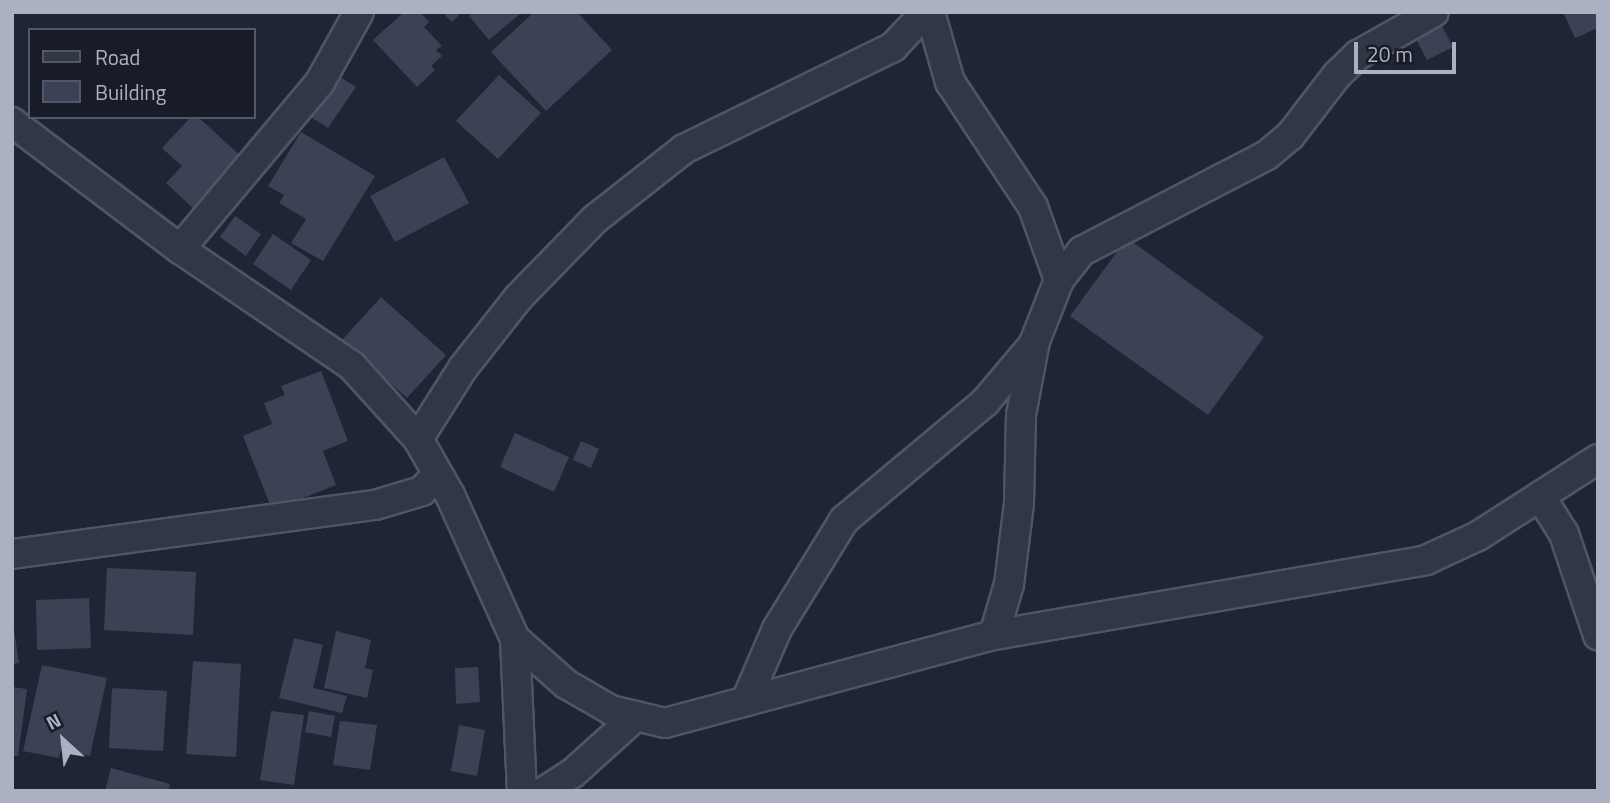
<!DOCTYPE html>
<html>
<head>
<meta charset="utf-8">
<style>
  body { margin:0 }
  #map { position:relative; width:1610px; height:803px; overflow:hidden; background:#1f2534; font-family:"Titillium Web",sans-serif }
  div>[style] { position:absolute }
  .building>* { inset:0; background:#3b4255 }
  .roads { filter:drop-shadow(2px 0 #505463) drop-shadow(-2px 0 #505463) drop-shadow(0 2px #505463) drop-shadow(0 -2px #505463) }
  .minor>* { height:28px; margin:-14px; padding:0 14px; transform-origin:14px; border-radius:14px; background:#323745 }
  span { translate:-50% -50%; white-space:nowrap; text-align:center; line-height:1.15; -webkit-text-stroke:6px #181c29; paint-order:stroke }
  .frame { position:absolute; inset:0; border:14px solid #acb1c2; pointer-events:none }
  .legend { position:absolute; left:28px; top:28px; width:228px; height:91px; box-sizing:border-box; background:#181c29; border:2px solid #535866; margin:0; padding:9px 12px; list-style:none; font-size:21px; color:#acb1c2 }
  .legend li { display:flex; align-items:center; gap:14px; height:35px }
  .legend b { width:35px; border:2px solid #535866 }
  .north { position:absolute; left:28px; top:705px; width:70px; height:70px; -webkit-text-stroke:5px #181c29; paint-order:stroke; rotate:333deg; font-size:19px; font-weight:700; line-height:28px; text-align:center; color:#acb1c2 }
  .north::after { content:''; display:block; margin:auto; width:24px; height:32px; background:#acb1c2; clip-path:polygon(50% 0,100% 100%,50% 72%,0 100%) }
  .scale { position:absolute; left:1354px; top:42px; width:102px; height:32px; box-sizing:border-box; border:4px solid #acb1c2; border-top:0; padding-left:9px; font-size:21px; line-height:24px; white-space:nowrap; color:#acb1c2; -webkit-text-stroke:5px #181c29; paint-order:stroke }
</style>
</head>
<body>
<div id="map">
  <div class="building">
    <div style="clip-path:polygon(404px 12px,420px 12px,429px 22px,424px 27px,442px 46px,436px 50px,442px 56px,431px 66px,435px 70px,417px 87px,373px 40px)"></div>
    <div style="clip-path:polygon(442px 12px,462px 12px,452px 22px)"></div>
    <div style="clip-path:polygon(473px 12px,522px 12px,489px 40px,469px 16px)"></div>
    <div style="clip-path:polygon(534px 12px,577px 12px,612px 50px,546px 111px,491px 52px)"></div>
    <div style="clip-path:polygon(1563px 12px,1598px 12px,1598px 28px,1575px 38px)"></div>
    <div style="clip-path:polygon(1439px 20px,1453px 47px,1427px 60px,1413px 33px)"></div>
    <div style="clip-path:polygon(334px 73px,356px 87px,328px 128px,306px 114px)"></div>
    <div style="clip-path:polygon(499px 75px,541px 113px,498px 159px,456px 121px)"></div>
    <div style="clip-path:polygon(191px 117px,198px 117px,244px 159px,196px 211px,166px 183px,182px 166px,162px 148px)"></div>
    <div style="clip-path:polygon(301px 132px,375px 176px,323px 261px,291px 243px,306px 219px,279px 203px,284px 195px,268px 186px)"></div>
    <div style="clip-path:polygon(444px 157px,469px 203px,395px 242px,370px 196px)"></div>
    <div style="clip-path:polygon(235px 216px,261px 234px,246px 256px,220px 237px)"></div>
    <div style="clip-path:polygon(273px 234px,311px 260px,291px 290px,253px 264px)"></div>
    <div style="clip-path:polygon(1127px 238px,1264px 337px,1208px 415px,1070px 316px)"></div>
    <div style="clip-path:polygon(381px 297px,446px 355px,407px 398px,342px 340px)"></div>
    <div style="clip-path:polygon(321px 371px,348px 441px,323px 451px,336px 485px,272px 510px,243px 436px,272px 424px,264px 403px,285px 395px,281px 386px)"></div>
    <div style="clip-path:polygon(515px 433px,569px 457px,554px 492px,500px 467px)"></div>
    <div style="clip-path:polygon(581px 441px,599px 449px,591px 468px,573px 460px)"></div>
    <div style="clip-path:polygon(107px 568px,196px 572px,193px 635px,104px 630px)"></div>
    <div style="clip-path:polygon(89px 598px,91px 648px,37px 650px,36px 600px)"></div>
    <div style="clip-path:polygon(14px 630px,19px 663px,12px 664px,12px 631px)"></div>
    <div style="clip-path:polygon(336px 631px,371px 640px,365px 668px,373px 670px,367px 698px,324px 688px)"></div>
    <div style="clip-path:polygon(294px 638px,323px 645px,313px 688px,347px 696px,342px 713px,279px 698px)"></div>
    <div style="clip-path:polygon(193px 661px,241px 664px,236px 757px,186px 754px)"></div>
    <div style="clip-path:polygon(42px 665px,107px 678px,90px 756px,61px 750px,59px 758px,23px 751px)"></div>
    <div style="clip-path:polygon(478px 667px,480px 702px,456px 704px,455px 668px)"></div>
    <div style="clip-path:polygon(12px 687px,27px 689px,18px 756px,12px 756px)"></div>
    <div style="clip-path:polygon(112px 688px,167px 691px,163px 751px,109px 748px)"></div>
    <div style="clip-path:polygon(271px 711px,304px 715px,294px 785px,260px 780px)"></div>
    <div style="clip-path:polygon(309px 711px,335px 716px,331px 737px,305px 732px)"></div>
    <div style="clip-path:polygon(340px 721px,377px 725px,370px 770px,333px 765px)"></div>
    <div style="clip-path:polygon(459px 725px,485px 730px,477px 776px,451px 771px)"></div>
    <div style="clip-path:polygon(111px 768px,170px 784px,168px 791px,105px 791px)"></div>
  </div>
  <div class="roads">
    <div class="minor">
      <div style="left:930px;top:12px;width:73px;rotate:74.1deg"></div>
      <div style="left:950px;top:82px;width:150px;rotate:56.4deg"></div>
      <div style="left:1033px;top:207px;width:77px;rotate:70.4deg"></div>
      <div style="left:1059px;top:280px;width:66px;rotate:111.5deg"></div>
      <div style="left:1035px;top:341px;width:75px;rotate:100.7deg"></div>
      <div style="left:1021px;top:415px;width:88px;rotate:91.3deg"></div>
      <div style="left:1019px;top:503px;width:82px;rotate:97deg"></div>
      <div style="left:1009px;top:584px;width:53px;rotate:106.4deg"></div>
      <div style="left:12px;top:122px;width:211px;rotate:37.1deg"></div>
      <div style="left:180px;top:249px;width:208px;rotate:34.2deg"></div>
      <div style="left:352px;top:366px;width:98px;rotate:47.9deg"></div>
      <div style="left:418px;top:439px;width:64px;rotate:60.3deg"></div>
      <div style="left:450px;top:495px;width:158px;rotate:65.7deg"></div>
      <div style="left:515px;top:639px;width:152px;rotate:87.4deg"></div>
      <div style="left:180px;top:249px;width:218px;rotate:-50deg"></div>
      <div style="left:320px;top:82px;width:80px;rotate:-60.9deg"></div>
      <div style="left:1059px;top:280px;width:37px;rotate:-52deg"></div>
      <div style="left:1082px;top:251px;width:208px;rotate:-27.4deg"></div>
      <div style="left:1267px;top:155px;width:30px;rotate:-40deg"></div>
      <div style="left:1290px;top:136px;width:77px;rotate:-52.4deg"></div>
      <div style="left:1337px;top:75px;width:29px;rotate:-44deg"></div>
      <div style="left:1358px;top:55px;width:87px;rotate:-29.5deg"></div>
      <div style="left:418px;top:439px;width:84px;rotate:-57.6deg"></div>
      <div style="left:463px;top:368px;width:89px;rotate:-51.8deg"></div>
      <div style="left:518px;top:298px;width:110px;rotate:-45.7deg"></div>
      <div style="left:595px;top:219px;width:113px;rotate:-38.2deg"></div>
      <div style="left:684px;top:149px;width:233px;rotate:-26deg"></div>
      <div style="left:893px;top:47px;width:48px;rotate:-46.7deg"></div>
      <div style="left:1540px;top:496px;width:45px;rotate:57.7deg"></div>
      <div style="left:1564px;top:534px;width:107px;rotate:71.4deg"></div>
      <div style="left:12px;top:554px;width:366px;rotate:-7.7deg"></div>
      <div style="left:375px;top:505px;width:49px;rotate:-16.6deg"></div>
      <div style="left:422px;top:491px;width:22px;rotate:-47deg"></div>
      <div style="left:515px;top:639px;width:68px;rotate:41.4deg"></div>
      <div style="left:566px;top:684px;width:52px;rotate:30deg"></div>
      <div style="left:611px;top:710px;width:56px;rotate:13.5deg"></div>
      <div style="left:665px;top:723px;width:341px;rotate:-15deg"></div>
      <div style="left:994px;top:635px;width:438px;rotate:-9.8deg"></div>
      <div style="left:1426px;top:560px;width:57px;rotate:-24.8deg"></div>
      <div style="left:1478px;top:536px;width:143px;rotate:-32.7deg"></div>
      <div style="left:746px;top:701px;width:78px;rotate:-66.7deg"></div>
      <div style="left:777px;top:629px;width:128px;rotate:-58.4deg"></div>
      <div style="left:844px;top:520px;width:184px;rotate:-39.9deg"></div>
      <div style="left:985px;top:402px;width:76px;rotate:-49.8deg"></div>
      <div style="left:545px;top:791px;width:33px;rotate:-33deg"></div>
      <div style="left:573px;top:773px;width:85px;rotate:-42.1deg"></div>
    </div>
  </div>
  <div class="frame"></div>
  <ul class="legend">
  <li><b style="height:9px;background:#323745"></b>Road</li>
  <li><b style="height:19px;background:#3b4255"></b>Building</li>
  </ul>
  <div class="north">N</div>
  <div class="scale">20 m</div>
</div>
</body>
</html>
